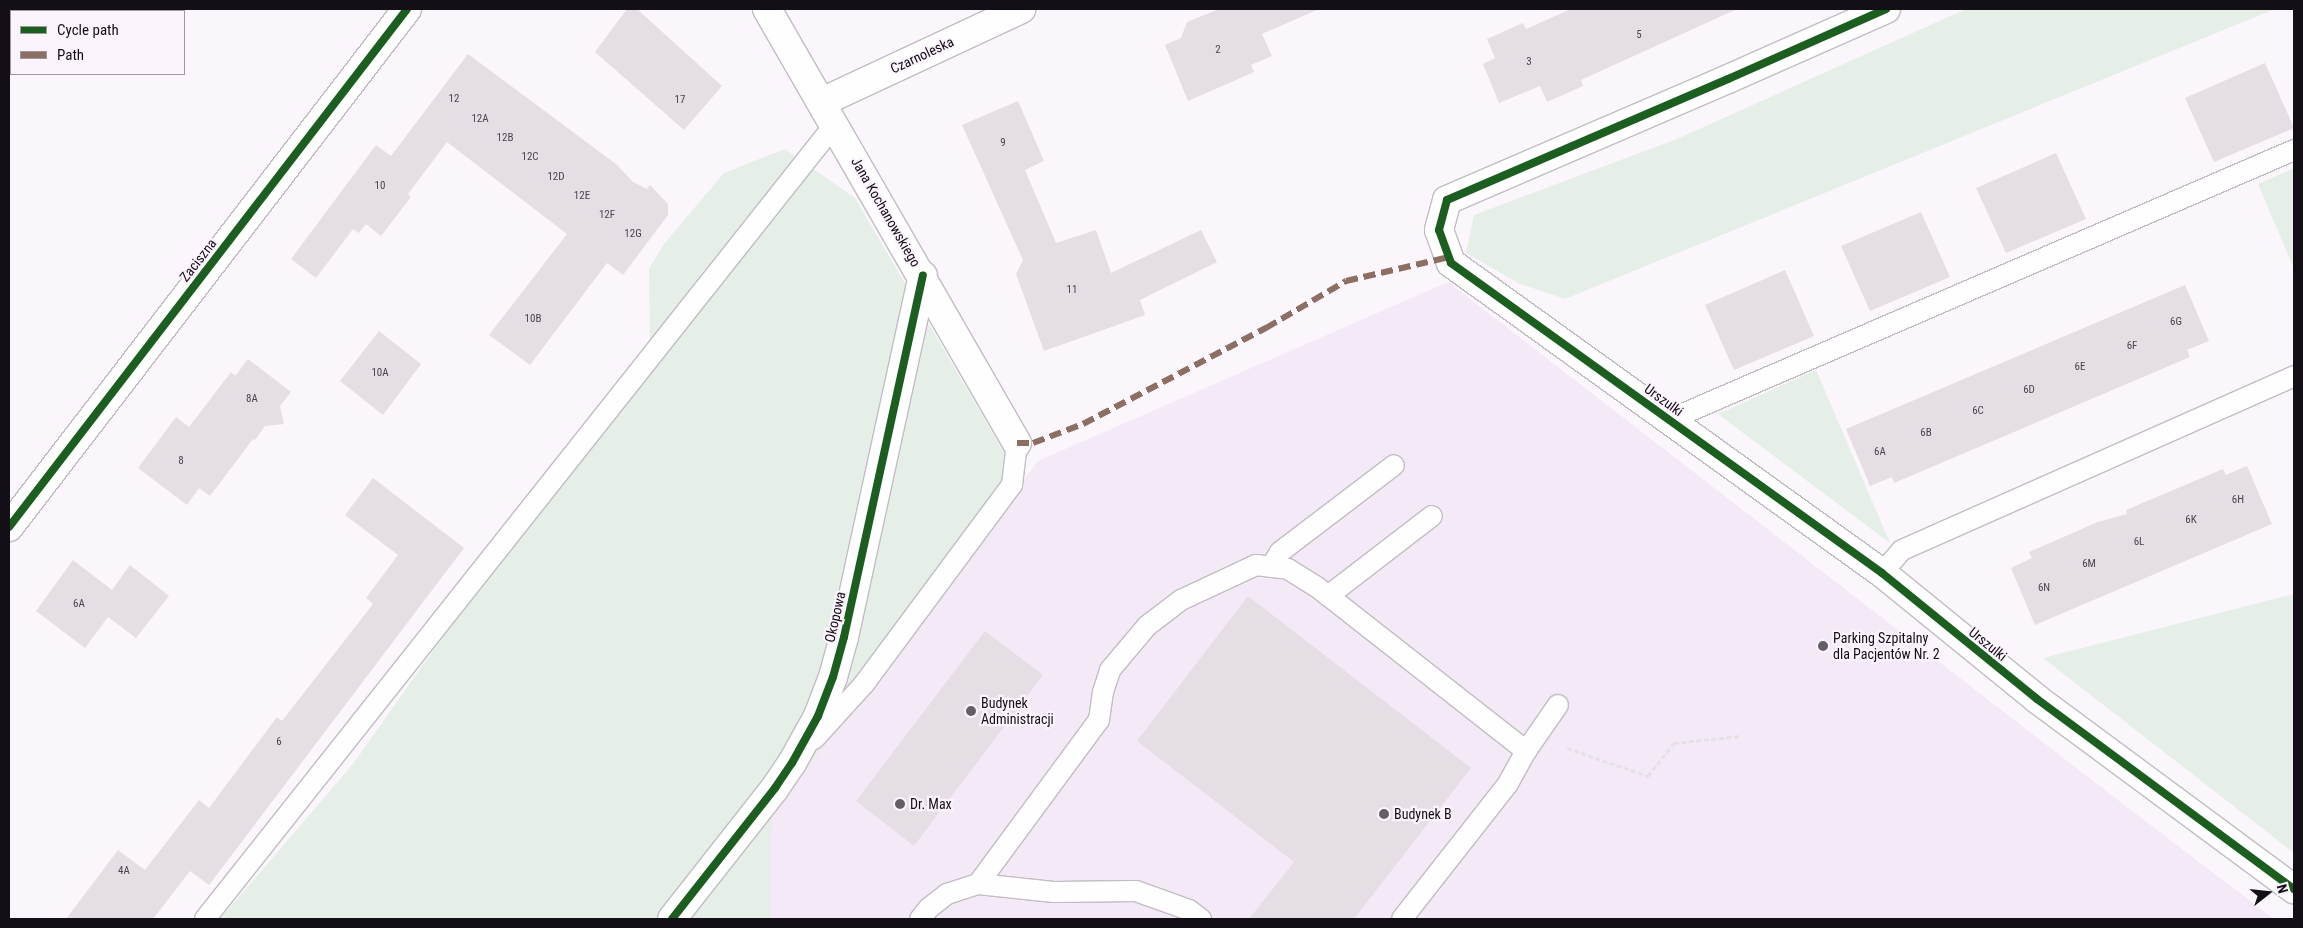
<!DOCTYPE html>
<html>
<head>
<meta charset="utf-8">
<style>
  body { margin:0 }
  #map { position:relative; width:2303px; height:928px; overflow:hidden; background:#faf6fb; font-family:"Roboto Condensed",sans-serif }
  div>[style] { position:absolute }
  .built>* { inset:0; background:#f4eaf7 }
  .green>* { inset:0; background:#e6eee8 }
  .building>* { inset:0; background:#e5dee4 }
  .path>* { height:3px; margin-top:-1.5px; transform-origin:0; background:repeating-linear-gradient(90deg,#e4e2e5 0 5px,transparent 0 7.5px) }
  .roads { filter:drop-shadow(1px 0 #c2bdc3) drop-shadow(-1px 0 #c2bdc3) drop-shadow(0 1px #c2bdc3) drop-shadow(0 -1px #c2bdc3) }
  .lane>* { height:20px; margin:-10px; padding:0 10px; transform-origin:10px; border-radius:10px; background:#fefefe }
  .street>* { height:28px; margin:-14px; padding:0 14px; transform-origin:14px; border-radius:14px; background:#fefefe }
  .quiet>* { height:6px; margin-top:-3px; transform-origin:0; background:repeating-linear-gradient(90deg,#8d6e63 0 12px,transparent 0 18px) }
  .cycleway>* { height:8px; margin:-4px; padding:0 4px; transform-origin:4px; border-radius:4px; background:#1b5e20 }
  .dots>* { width:14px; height:14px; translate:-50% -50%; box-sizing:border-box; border:2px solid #fbf4fd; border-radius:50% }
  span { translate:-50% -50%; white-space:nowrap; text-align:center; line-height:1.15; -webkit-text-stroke:4.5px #fbf4fd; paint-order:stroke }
  .number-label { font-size:11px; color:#4a444c }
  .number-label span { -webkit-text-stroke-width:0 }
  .street-label { font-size:14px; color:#140e16 }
  .poi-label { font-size:14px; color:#140e16 }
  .left { translate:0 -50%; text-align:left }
  .frame { position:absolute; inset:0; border:10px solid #140e16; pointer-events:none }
  .legend { position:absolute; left:10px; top:10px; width:175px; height:65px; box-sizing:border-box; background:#fbf4fd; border:1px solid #9f98a1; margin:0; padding:6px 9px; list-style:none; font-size:15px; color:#140e16 }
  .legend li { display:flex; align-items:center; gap:10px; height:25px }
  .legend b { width:25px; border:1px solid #9f98a1 }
  .north { position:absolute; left:2243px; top:868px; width:50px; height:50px; -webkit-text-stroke:4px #fbf4fd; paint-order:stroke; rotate:74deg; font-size:14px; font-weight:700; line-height:20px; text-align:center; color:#140e16 }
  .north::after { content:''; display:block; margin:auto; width:18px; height:22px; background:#140e16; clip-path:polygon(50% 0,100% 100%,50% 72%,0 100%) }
</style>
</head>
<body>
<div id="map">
  <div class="built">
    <div style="clip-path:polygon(1448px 282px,2110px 794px,2274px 919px,692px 919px,1038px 461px)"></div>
  </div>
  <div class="green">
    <div style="clip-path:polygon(1966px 9px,2275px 9px,1565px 299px,1518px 283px,1466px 253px,1474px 215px,1677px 139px)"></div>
    <div style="clip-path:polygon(785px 149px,855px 198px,1022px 483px,773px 814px,770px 846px,771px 919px,220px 919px,353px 764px,650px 343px,649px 269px,664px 244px,724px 173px)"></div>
    <div style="clip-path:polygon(2294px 168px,2294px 269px,2258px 184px)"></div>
    <div style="clip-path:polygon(1816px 370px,1890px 543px,1718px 414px)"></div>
    <div style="clip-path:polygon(2294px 594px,2294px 853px,2043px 658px)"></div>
  </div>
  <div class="building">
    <div style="clip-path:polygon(627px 9px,637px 9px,722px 86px,684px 130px,595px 52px)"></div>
    <div style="clip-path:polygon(1219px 9px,1319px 9px,1262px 34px,1272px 56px,1251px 65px,1254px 72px,1188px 101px,1165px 45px,1181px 38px,1187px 22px)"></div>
    <div style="clip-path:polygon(1571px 9px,1737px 9px,1581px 80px,1583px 86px,1547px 102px,1540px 86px,1499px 103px,1483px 64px,1495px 58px,1487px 39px,1523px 23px,1526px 29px)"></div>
    <div style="clip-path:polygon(468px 54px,616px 164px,633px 182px,647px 189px,650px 185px,668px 204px,668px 215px,623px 275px,607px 263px,530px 365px,489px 335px,567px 234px,447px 142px,408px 194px,411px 197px,381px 236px,366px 224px,359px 233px,353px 229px,316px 278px,291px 259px,376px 145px,391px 156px)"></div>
    <div style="clip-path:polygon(2265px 63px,2294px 128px,2214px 162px,2185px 98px)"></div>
    <div style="clip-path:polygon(1018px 101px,1044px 161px,1025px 170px,1056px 243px,1096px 230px,1111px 273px,1201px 230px,1217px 262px,1140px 300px,1145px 315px,1044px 351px,1016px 274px,1023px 260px,962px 125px)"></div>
    <div style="clip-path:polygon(2056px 153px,2086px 219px,2006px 253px,1976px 188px)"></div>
    <div style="clip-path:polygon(1921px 212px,1950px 277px,1870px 311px,1841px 246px)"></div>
    <div style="clip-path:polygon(1785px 270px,1814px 336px,1734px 370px,1705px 305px)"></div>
    <div style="clip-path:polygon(2185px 285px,2209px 341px,2187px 350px,2190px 357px,1894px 483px,1892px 477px,1870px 486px,1846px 429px)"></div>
    <div style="clip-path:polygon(379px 331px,421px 364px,383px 415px,340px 381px)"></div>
    <div style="clip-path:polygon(248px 359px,291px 392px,280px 406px,284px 424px,265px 426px,255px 440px,253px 439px,210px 496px,199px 488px,187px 505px,138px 468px,176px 417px,189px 427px,231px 372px,235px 376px)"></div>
    <div style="clip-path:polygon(2247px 466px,2272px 524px,2035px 625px,2011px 568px,2032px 558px,2029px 552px,2098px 522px,2127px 514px,2126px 510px,2223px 469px,2226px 475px)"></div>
    <div style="clip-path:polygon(373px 478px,464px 548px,209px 885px,190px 871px,153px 919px,66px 919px,118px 850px,145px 870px,199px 800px,209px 808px,277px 717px,282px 721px,373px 604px,366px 598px,398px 555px,345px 515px)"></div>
    <div style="clip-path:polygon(73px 560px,112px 590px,130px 565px,169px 596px,136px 638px,108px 617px,85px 648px,36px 611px)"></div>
    <div style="clip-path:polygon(1248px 596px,1471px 768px,1354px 919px,1249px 919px,1294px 862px,1137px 741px)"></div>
    <div style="clip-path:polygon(985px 631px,1043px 675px,914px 846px,856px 801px)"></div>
  </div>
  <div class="path">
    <div style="left:1567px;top:748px;width:86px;rotate:19.1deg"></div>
    <div style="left:1648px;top:776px;width:42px;rotate:-51.8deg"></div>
    <div style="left:1674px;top:743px;width:67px;rotate:-6deg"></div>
  </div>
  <div class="roads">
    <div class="lane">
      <div style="left:1669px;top:420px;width:681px;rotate:-23.36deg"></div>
      <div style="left:1271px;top:567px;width:17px;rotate:-59deg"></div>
      <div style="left:1280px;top:552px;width:143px;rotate:-37.3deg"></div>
      <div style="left:1882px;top:573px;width:30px;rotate:-49deg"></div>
      <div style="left:1902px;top:550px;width:429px;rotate:-23.9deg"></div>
      <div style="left:1328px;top:596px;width:131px;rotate:-37.6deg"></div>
      <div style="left:814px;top:739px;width:74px;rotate:-47.7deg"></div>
      <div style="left:864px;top:684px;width:248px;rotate:-53.4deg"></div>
      <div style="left:1012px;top:485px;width:42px;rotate:-83.2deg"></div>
      <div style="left:1526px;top:751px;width:56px;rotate:-55.2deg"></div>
      <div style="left:978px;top:884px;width:76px;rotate:6deg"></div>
      <div style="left:1054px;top:892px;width:82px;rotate:-0.7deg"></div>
      <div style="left:1136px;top:891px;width:56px;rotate:19.7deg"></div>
      <div style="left:1189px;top:910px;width:15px;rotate:37deg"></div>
      <div style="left:205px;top:919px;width:1014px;rotate:-51.6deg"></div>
      <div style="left:920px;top:919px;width:14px;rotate:-51deg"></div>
      <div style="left:929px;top:908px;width:23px;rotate:-38deg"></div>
      <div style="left:947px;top:894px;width:33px;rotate:-18deg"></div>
      <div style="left:978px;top:884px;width:204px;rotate:-53.6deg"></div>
      <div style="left:1099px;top:720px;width:28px;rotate:-82deg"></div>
      <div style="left:1103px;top:692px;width:23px;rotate:-72deg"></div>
      <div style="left:1110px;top:670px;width:57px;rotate:-49.9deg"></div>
      <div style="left:1147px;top:626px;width:43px;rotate:-37.4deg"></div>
      <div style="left:1181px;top:600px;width:83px;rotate:-25deg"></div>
      <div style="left:1256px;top:565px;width:32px;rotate:7deg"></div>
      <div style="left:1288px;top:569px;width:34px;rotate:32deg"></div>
      <div style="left:1317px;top:587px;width:266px;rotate:38.1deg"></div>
      <div style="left:1526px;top:751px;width:39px;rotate:119deg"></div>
      <div style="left:1507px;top:785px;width:170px;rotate:128.1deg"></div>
    </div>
    <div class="street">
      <div style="left:767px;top:9px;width:501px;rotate:60.06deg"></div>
      <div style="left:1886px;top:9px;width:173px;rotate:156.1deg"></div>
      <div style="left:1728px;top:79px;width:306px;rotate:156.7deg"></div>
      <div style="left:1447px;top:200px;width:31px;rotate:105deg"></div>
      <div style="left:1439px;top:230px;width:35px;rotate:70deg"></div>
      <div style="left:1451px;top:263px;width:531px;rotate:35.73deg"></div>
      <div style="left:1882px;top:573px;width:200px;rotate:39.1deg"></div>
      <div style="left:2037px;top:699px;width:320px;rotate:36.5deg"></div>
      <div style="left:822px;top:102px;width:220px;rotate:-25deg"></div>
      <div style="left:9px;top:527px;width:653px;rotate:-52.46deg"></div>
      <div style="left:672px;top:919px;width:167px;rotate:-51.8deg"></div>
      <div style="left:775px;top:788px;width:30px;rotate:-56deg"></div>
      <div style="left:792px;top:763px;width:54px;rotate:-61deg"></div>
      <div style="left:818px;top:716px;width:42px;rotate:-69deg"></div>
      <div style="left:833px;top:677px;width:41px;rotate:-74.6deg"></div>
      <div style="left:844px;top:637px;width:370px;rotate:-77.7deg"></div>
    </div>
  </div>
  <div class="quiet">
    <div style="left:1017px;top:443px;width:16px"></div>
    <div style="left:1033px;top:443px;width:53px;rotate:-20.8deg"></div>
    <div style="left:1083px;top:424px;width:207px;rotate:-27.7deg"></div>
    <div style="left:1266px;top:328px;width:93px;rotate:-30.4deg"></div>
    <div style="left:1346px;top:281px;width:106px;rotate:-13.1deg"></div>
  </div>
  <div class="cycleway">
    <div style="left:1886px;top:9px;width:173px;rotate:156.1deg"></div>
    <div style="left:1728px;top:79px;width:306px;rotate:156.7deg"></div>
    <div style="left:1447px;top:200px;width:31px;rotate:105deg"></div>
    <div style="left:1439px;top:230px;width:35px;rotate:70deg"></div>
    <div style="left:1451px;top:263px;width:531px;rotate:35.73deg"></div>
    <div style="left:1882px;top:573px;width:200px;rotate:39.1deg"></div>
    <div style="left:2037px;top:699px;width:320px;rotate:36.5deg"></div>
    <div style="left:9px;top:527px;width:653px;rotate:-52.46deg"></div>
    <div style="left:672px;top:919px;width:167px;rotate:-51.8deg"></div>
    <div style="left:775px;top:788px;width:30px;rotate:-56deg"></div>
    <div style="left:792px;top:763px;width:54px;rotate:-61deg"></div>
    <div style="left:818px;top:716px;width:42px;rotate:-69deg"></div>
    <div style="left:833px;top:677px;width:41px;rotate:-74.6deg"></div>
    <div style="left:844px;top:637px;width:370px;rotate:-77.7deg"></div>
  </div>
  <div class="dots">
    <div style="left:1823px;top:646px;background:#645f66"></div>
    <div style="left:971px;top:711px;background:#645f66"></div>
    <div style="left:900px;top:804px;background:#645f66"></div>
    <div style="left:1384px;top:814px;background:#645f66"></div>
  </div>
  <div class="number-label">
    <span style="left:1639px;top:35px">5</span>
    <span style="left:1218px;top:50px">2</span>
    <span style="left:1529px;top:62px">3</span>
    <span style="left:454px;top:99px">12</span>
    <span style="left:680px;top:100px">17</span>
    <span style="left:480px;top:119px">12A</span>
    <span style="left:505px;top:138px">12B</span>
    <span style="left:1003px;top:143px">9</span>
    <span style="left:530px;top:157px">12C</span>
    <span style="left:556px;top:177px">12D</span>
    <span style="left:380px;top:186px">10</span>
    <span style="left:582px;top:196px">12E</span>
    <span style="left:607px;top:215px">12F</span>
    <span style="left:633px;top:234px">12G</span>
    <span style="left:1072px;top:290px">11</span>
    <span style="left:533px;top:319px">10B</span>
    <span style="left:2176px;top:322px">6G</span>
    <span style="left:2132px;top:346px">6F</span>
    <span style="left:2080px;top:367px">6E</span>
    <span style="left:380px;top:373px">10A</span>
    <span style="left:2029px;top:390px">6D</span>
    <span style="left:252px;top:399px">8A</span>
    <span style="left:1978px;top:411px">6C</span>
    <span style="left:1926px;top:433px">6B</span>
    <span style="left:1880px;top:452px">6A</span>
    <span style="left:181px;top:461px">8</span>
    <span style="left:2238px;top:500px">6H</span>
    <span style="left:2191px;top:520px">6K</span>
    <span style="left:2139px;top:542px">6L</span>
    <span style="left:2089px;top:564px">6M</span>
    <span style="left:2044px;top:588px">6N</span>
    <span style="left:79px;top:604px">6A</span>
    <span style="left:279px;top:742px">6</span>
    <span style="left:124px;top:871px">4A</span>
  </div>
  <div class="street-label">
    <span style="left:922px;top:55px;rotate:-25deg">Czarnoleska</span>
    <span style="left:886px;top:212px;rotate:60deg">Jana Kochanowskiego</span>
    <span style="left:198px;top:260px;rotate:-52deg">Zaciszna</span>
    <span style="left:1664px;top:400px;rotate:36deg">Urszulki</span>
    <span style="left:835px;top:617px;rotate:-77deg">Okopowa</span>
    <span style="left:1988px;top:644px;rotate:39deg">Urszulki</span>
  </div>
  <div class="poi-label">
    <span class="left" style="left:1833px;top:646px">Parking Szpitalny<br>dla Pacjentów Nr. 2</span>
    <span class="left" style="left:981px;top:711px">Budynek<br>Administracji</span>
    <span class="left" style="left:910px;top:804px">Dr. Max</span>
    <span class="left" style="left:1394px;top:814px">Budynek B</span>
  </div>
  <div class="frame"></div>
  <ul class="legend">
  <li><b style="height:6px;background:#1b5e20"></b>Cycle path</li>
  <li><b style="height:6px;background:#8d6e63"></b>Path</li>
  </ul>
  <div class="north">N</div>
</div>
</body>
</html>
